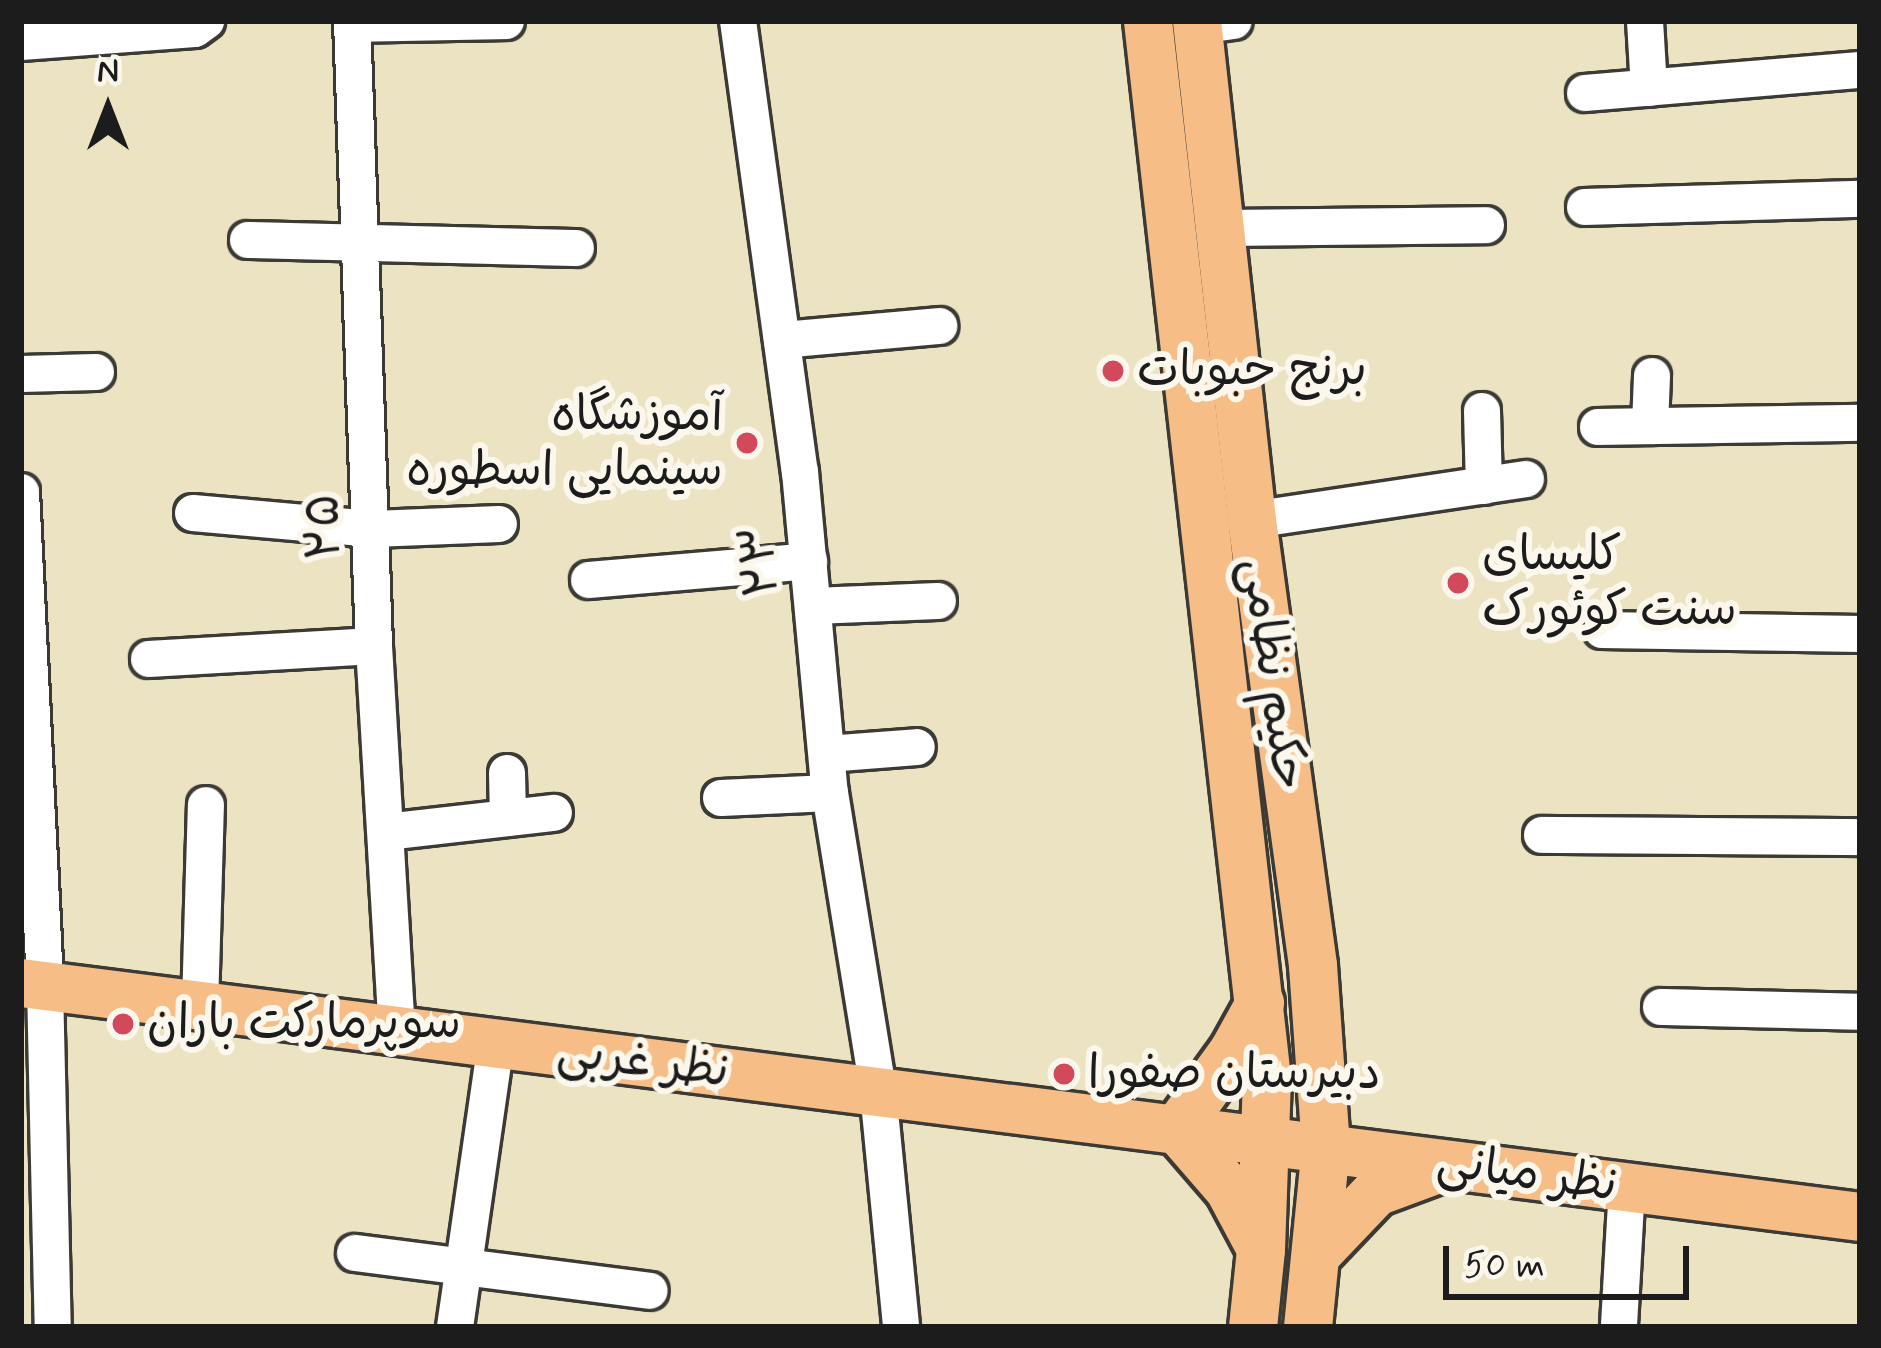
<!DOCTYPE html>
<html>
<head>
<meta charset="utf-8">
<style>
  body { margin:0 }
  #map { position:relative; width:1881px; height:1348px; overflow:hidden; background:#ece3c3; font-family:Mynerve,"Playpen Sans Arabic",sans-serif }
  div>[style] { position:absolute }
  .roads { filter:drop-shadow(3px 0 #3b3a35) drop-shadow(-3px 0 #3b3a35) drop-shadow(0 3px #3b3a35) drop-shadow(0 -3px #3b3a35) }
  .minor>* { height:36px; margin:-18px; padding:0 18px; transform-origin:18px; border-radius:18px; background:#fff }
  .major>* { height:48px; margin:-24px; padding:0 24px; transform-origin:24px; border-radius:24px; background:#f6be86 }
  .dots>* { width:33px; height:33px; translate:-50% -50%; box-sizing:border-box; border:6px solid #fbf7ec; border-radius:50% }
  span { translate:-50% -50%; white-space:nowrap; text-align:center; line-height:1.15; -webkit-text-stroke:12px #fbf7ec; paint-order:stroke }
  .poi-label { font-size:48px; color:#1c1c1c }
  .left { translate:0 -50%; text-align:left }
  .right { translate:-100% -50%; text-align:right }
  .street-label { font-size:48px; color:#1c1c1c }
  .frame { position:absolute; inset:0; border:24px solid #1c1c1c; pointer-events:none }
  .north { position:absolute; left:48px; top:48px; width:120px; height:120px; -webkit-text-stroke:9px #fbf7ec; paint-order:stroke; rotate:0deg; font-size:33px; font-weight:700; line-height:48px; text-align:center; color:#1c1c1c }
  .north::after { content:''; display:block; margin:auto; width:42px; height:54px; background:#1c1c1c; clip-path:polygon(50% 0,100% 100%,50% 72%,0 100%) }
  .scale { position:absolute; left:1443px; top:1246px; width:246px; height:54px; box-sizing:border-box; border:6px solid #1c1c1c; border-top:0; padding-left:15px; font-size:36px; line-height:42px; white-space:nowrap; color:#1c1c1c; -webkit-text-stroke:9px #fbf7ec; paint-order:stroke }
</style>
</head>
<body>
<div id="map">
  <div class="roads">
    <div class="minor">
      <div style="left:352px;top:21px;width:625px;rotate:87.98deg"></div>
      <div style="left:374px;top:646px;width:385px;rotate:86.6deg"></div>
      <div style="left:738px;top:21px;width:455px;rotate:82.2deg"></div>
      <div style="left:800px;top:472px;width:322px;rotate:84.7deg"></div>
      <div style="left:830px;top:793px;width:302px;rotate:80.8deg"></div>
      <div style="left:878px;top:1091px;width:237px;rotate:84.4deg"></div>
      <div style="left:1645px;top:21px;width:67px;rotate:86.6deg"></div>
      <div style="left:352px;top:24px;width:154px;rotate:-1.1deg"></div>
      <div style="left:1198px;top:26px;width:36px;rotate:-8deg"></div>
      <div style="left:21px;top:42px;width:174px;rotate:-4.3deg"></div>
      <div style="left:195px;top:29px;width:14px;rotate:-36deg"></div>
      <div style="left:1585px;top:93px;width:276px;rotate:-4.8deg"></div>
      <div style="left:1585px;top:207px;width:275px;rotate:-1.7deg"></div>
      <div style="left:1220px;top:228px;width:266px;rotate:-0.6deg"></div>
      <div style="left:248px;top:240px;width:328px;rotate:1.4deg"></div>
      <div style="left:782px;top:340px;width:158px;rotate:-5.1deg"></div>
      <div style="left:21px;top:374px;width:75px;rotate:-1.5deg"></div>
      <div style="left:1482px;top:411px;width:75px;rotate:88.5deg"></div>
      <div style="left:1650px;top:426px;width:50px;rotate:-87.7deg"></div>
      <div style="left:1598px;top:427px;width:262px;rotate:-0.9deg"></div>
      <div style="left:21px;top:492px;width:495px;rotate:87.2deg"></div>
      <div style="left:45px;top:986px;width:341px;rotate:88.7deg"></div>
      <div style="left:193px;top:513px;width:181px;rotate:5.1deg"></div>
      <div style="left:373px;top:529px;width:126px;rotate:-2.3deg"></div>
      <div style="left:1252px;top:520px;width:277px;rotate:-8.5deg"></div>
      <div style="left:589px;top:580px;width:221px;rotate:-4.9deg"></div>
      <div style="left:813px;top:606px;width:125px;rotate:-2.3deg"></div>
      <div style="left:1602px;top:630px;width:258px;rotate:0.9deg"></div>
      <div style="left:149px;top:659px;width:225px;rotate:-3.3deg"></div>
      <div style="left:827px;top:754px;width:90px;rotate:-4.4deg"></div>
      <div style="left:507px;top:773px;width:45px;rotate:88.7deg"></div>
      <div style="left:721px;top:798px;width:109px;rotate:-2.6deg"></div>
      <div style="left:386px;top:832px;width:169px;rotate:-6.5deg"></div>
      <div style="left:1542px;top:835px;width:318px;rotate:0.4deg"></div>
      <div style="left:200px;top:1005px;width:200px;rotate:-88.3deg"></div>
      <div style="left:1661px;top:1007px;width:199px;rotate:1.4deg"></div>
      <div style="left:355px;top:1253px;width:297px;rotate:7.3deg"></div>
      <div style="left:1619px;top:1325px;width:137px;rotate:-86.7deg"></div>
      <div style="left:455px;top:1327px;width:287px;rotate:-81.8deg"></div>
    </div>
    <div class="major">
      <div style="left:1148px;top:21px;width:1064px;rotate:83.58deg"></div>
      <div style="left:1267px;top:1078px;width:172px;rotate:92deg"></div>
      <div style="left:1261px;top:1250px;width:77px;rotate:95.9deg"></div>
      <div style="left:1197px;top:21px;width:502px;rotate:83.71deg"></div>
      <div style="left:1252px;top:520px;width:450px;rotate:82.2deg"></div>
      <div style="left:1313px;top:966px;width:181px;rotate:85.9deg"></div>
      <div style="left:1326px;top:1147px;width:181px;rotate:95.7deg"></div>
      <div style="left:21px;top:983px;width:1854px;rotate:7.25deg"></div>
      <div style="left:1177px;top:1129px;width:95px;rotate:-54deg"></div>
      <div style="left:1233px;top:1052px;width:56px;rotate:-61.1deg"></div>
      <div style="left:1177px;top:1129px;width:79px;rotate:49.1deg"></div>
      <div style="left:1229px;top:1189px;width:66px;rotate:61.9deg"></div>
      <div style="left:1316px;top:1255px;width:87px;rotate:-46.4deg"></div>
      <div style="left:1376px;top:1192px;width:69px;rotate:-20.3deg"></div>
    </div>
  </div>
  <div class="dots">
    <div style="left:1113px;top:371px;background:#d1495b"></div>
    <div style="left:747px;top:443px;background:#d1495b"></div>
    <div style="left:1458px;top:583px;background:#d1495b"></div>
    <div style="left:123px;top:1024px;background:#d1495b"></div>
    <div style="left:1064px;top:1074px;background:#d1495b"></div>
  </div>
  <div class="poi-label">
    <span class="left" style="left:1137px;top:371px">برنج حبوبات</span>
    <span class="right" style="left:723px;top:443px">آموزشگاه<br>سینمایی اسطوره</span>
    <span class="left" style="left:1482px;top:583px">کلیسای<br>سنت کوئورک</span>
    <span class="left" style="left:147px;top:1024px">سوپرمارکت باران</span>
    <span class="left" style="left:1088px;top:1074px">دبیرستان صفورا</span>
  </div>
  <div class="street-label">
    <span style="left:324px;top:527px;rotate:-92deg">۲۵</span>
    <span style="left:760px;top:561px;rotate:-95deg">۲۳</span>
    <span style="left:1273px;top:674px;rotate:82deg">حکیم نظامی</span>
    <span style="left:643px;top:1062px;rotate:7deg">نظر غربی</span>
    <span style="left:1527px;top:1174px;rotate:8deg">نظر میانی</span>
  </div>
  <div class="frame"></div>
  <div class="north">N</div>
  <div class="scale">50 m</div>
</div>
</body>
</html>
